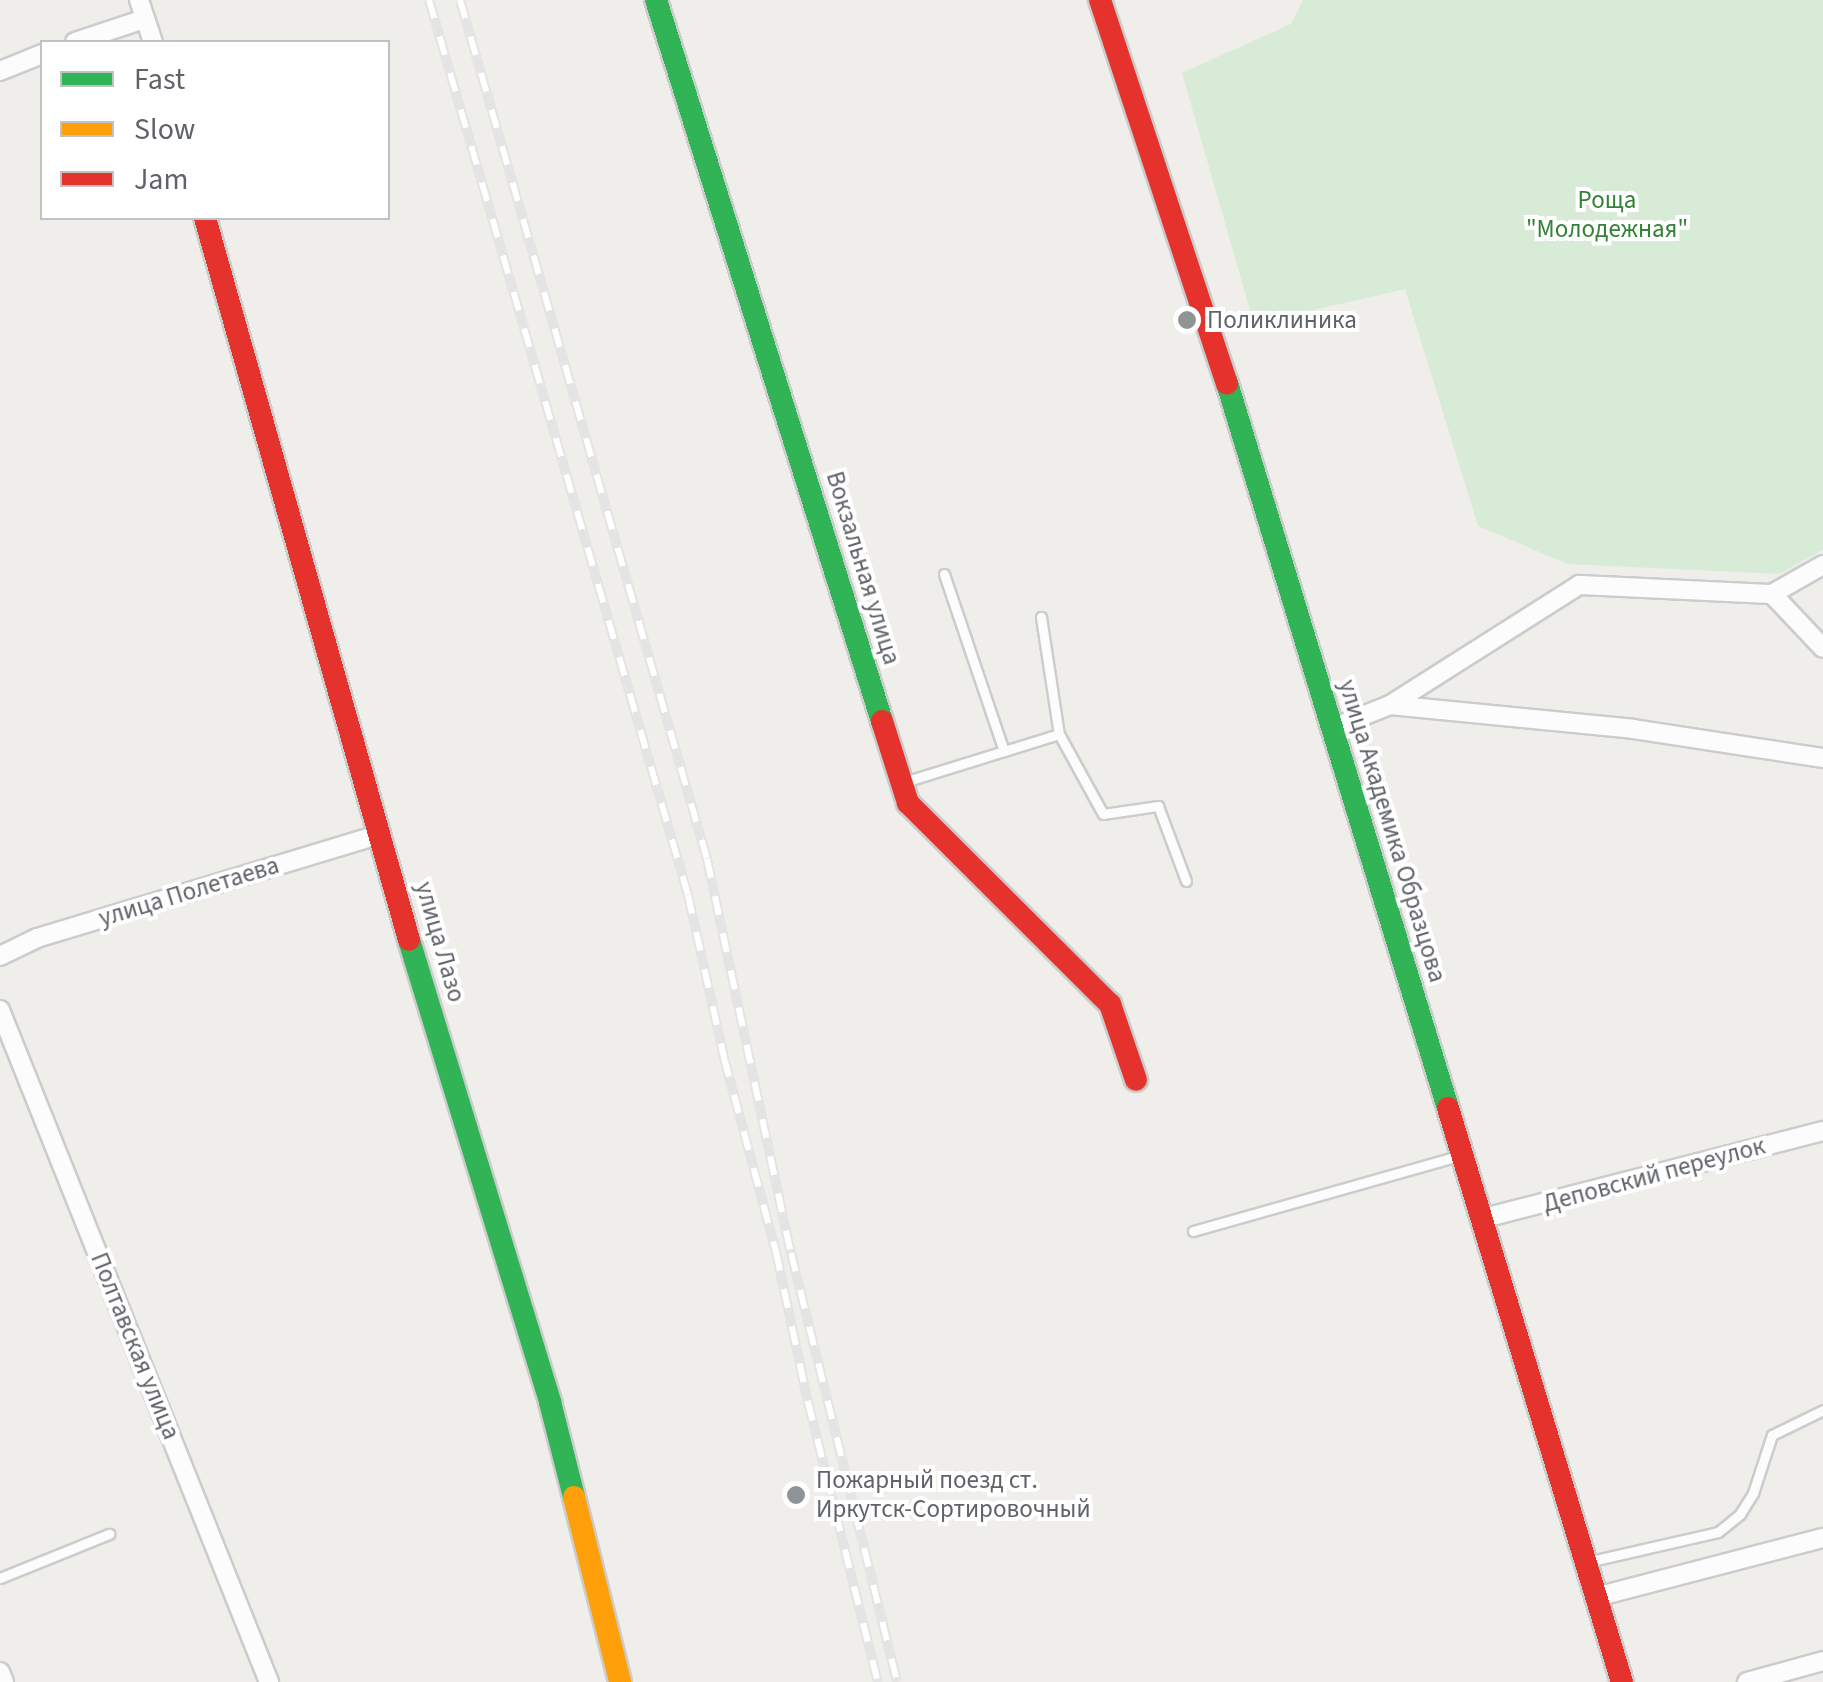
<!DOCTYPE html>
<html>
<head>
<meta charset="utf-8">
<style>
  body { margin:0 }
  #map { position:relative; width:1823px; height:1682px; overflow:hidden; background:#efeeea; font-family:"Source Sans 3",sans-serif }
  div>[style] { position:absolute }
  .green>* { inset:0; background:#d8ebd6 }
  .roads { filter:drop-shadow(2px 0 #cbcccc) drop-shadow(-2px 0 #cbcccc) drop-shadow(0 2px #cbcccc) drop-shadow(0 -2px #cbcccc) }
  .lane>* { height:9px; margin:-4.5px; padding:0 4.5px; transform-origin:4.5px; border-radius:4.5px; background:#fdfcfc }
  .street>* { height:18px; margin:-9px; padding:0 9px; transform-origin:9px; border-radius:9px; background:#fdfcfc }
  .fast>* { height:22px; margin:-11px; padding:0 11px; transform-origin:11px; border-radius:11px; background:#30b455 }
  .slow>* { height:22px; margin:-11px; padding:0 11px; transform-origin:11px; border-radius:11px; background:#ff9f0a }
  .jam>* { height:22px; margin:-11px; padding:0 11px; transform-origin:11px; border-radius:11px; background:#e5322d }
  .rail>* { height:10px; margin-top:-5px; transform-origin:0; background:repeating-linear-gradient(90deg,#fff 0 19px,#e4e4e4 0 38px); box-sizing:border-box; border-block:2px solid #e4e4e4 }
  .dots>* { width:28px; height:28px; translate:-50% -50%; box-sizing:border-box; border:5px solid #fff; border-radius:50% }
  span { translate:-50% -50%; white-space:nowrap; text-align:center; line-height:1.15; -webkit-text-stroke:8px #fff; paint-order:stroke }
  .park-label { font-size:25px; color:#348238 }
  .poi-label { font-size:25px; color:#5f6368 }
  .left { translate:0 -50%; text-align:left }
  .street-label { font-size:25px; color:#5f6368 }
  .legend { position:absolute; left:40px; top:40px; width:350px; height:180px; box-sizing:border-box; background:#fff; border:2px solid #bfc1c3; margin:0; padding:12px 18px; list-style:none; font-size:30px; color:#5f6368 }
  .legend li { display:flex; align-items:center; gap:20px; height:50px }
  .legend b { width:50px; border:2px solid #bfc1c3 }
</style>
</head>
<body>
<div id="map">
  <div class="green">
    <div style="clip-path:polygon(1303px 0,1823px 0,1823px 550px,1779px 574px,1568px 564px,1478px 526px,1405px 289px,1254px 324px,1182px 73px,1291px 24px)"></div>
  </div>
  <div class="roads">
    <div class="lane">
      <div style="left:944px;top:574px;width:187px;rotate:71.3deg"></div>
      <div style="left:1041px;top:617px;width:118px;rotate:81.3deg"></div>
      <div style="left:1059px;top:734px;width:91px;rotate:61.2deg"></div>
      <div style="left:1103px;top:814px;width:56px;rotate:-8.3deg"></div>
      <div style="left:1158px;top:806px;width:80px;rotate:69.5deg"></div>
      <div style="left:904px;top:782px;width:162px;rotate:-17.2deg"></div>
      <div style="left:1193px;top:1231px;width:279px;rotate:-15.8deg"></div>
      <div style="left:1587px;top:1562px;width:134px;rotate:-12.9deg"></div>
      <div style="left:1718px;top:1532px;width:28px;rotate:-39deg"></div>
      <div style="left:1740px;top:1514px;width:25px;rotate:-58deg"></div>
      <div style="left:1753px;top:1493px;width:61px;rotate:-71.9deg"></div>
      <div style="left:1772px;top:1435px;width:57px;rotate:-26.1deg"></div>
      <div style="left:0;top:1578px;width:118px;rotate:-22deg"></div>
    </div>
    <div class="street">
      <div style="left:139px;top:0;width:44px;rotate:71.6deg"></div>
      <div style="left:75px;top:42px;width:73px;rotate:-18.4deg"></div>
      <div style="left:0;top:71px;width:45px;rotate:-22deg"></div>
      <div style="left:1823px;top:565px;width:59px;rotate:150.4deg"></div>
      <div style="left:1772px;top:594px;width:74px;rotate:46.6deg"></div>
      <div style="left:1390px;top:705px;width:244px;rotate:5.6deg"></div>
      <div style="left:1633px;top:729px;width:192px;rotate:8.7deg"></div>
      <div style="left:1330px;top:729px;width:65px;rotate:-21.8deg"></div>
      <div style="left:1390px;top:705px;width:224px;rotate:-32.4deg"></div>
      <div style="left:1579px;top:585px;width:193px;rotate:2.7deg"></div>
      <div style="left:0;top:956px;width:41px;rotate:-25.9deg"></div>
      <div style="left:37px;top:938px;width:359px;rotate:-16.8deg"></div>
      <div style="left:0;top:1010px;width:724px;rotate:68.18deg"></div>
      <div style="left:1484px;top:1218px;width:350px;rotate:-14.4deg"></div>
      <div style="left:1596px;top:1597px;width:235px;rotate:-14.6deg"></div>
      <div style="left:0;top:1672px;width:11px;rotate:68deg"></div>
      <div style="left:1747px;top:1682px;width:79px;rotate:-15.4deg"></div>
    </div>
    <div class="fast">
      <div style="left:656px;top:0;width:756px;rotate:72.6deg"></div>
      <div style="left:1227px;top:383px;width:758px;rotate:73.05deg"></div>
      <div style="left:409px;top:940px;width:483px;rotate:73deg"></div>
      <div style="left:550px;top:1402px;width:98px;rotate:75.8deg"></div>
    </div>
    <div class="slow">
      <div style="left:574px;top:1497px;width:191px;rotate:76deg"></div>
    </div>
    <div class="jam">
      <div style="left:1100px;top:0;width:404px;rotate:71.7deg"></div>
      <div style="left:205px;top:218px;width:750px;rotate:74.22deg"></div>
      <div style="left:882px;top:721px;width:86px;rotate:72.4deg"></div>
      <div style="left:908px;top:803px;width:285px;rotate:44.9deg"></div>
      <div style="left:1110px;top:1004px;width:80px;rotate:71.1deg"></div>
      <div style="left:1448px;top:1108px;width:600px;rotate:73.14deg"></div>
    </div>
  </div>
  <div class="rail">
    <div style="left:429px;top:0;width:932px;rotate:73.86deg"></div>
    <div style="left:688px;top:895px;width:167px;rotate:77.5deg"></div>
    <div style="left:724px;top:1058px;width:201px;rotate:75deg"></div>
    <div style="left:776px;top:1252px;width:153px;rotate:78deg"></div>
    <div style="left:808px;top:1402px;width:289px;rotate:76deg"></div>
    <div style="left:460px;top:0;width:894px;rotate:73.96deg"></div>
    <div style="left:707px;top:859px;width:403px;rotate:78deg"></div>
    <div style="left:791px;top:1253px;width:442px;rotate:76.1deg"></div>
  </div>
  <div class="dots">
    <div style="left:1187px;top:320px;background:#919496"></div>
    <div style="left:796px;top:1495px;background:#919496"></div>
  </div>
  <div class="park-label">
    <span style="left:1607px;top:215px">Роща<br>"Молодежная"</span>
  </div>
  <div class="poi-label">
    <span class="left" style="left:1207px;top:320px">Поликлиника</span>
    <span class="left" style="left:816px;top:1495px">Пожарный поезд ст.<br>Иркутск-Сортировочный</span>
  </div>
  <div class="street-label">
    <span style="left:863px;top:568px;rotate:73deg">Вокзальная улица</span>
    <span style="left:1392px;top:831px;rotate:73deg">улица Академика Образцова</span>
    <span style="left:189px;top:892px;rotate:-17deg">улица Полетаева</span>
    <span style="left:440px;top:942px;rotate:74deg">улица Лазо</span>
    <span style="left:1654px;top:1175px;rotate:-15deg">Деповский переулок</span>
    <span style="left:135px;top:1346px;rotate:68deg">Полтавская улица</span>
  </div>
  <ul class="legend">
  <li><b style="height:12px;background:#30b455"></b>Fast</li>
  <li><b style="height:12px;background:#ff9f0a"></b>Slow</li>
  <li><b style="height:12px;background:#e5322d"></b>Jam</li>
  </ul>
</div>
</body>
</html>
